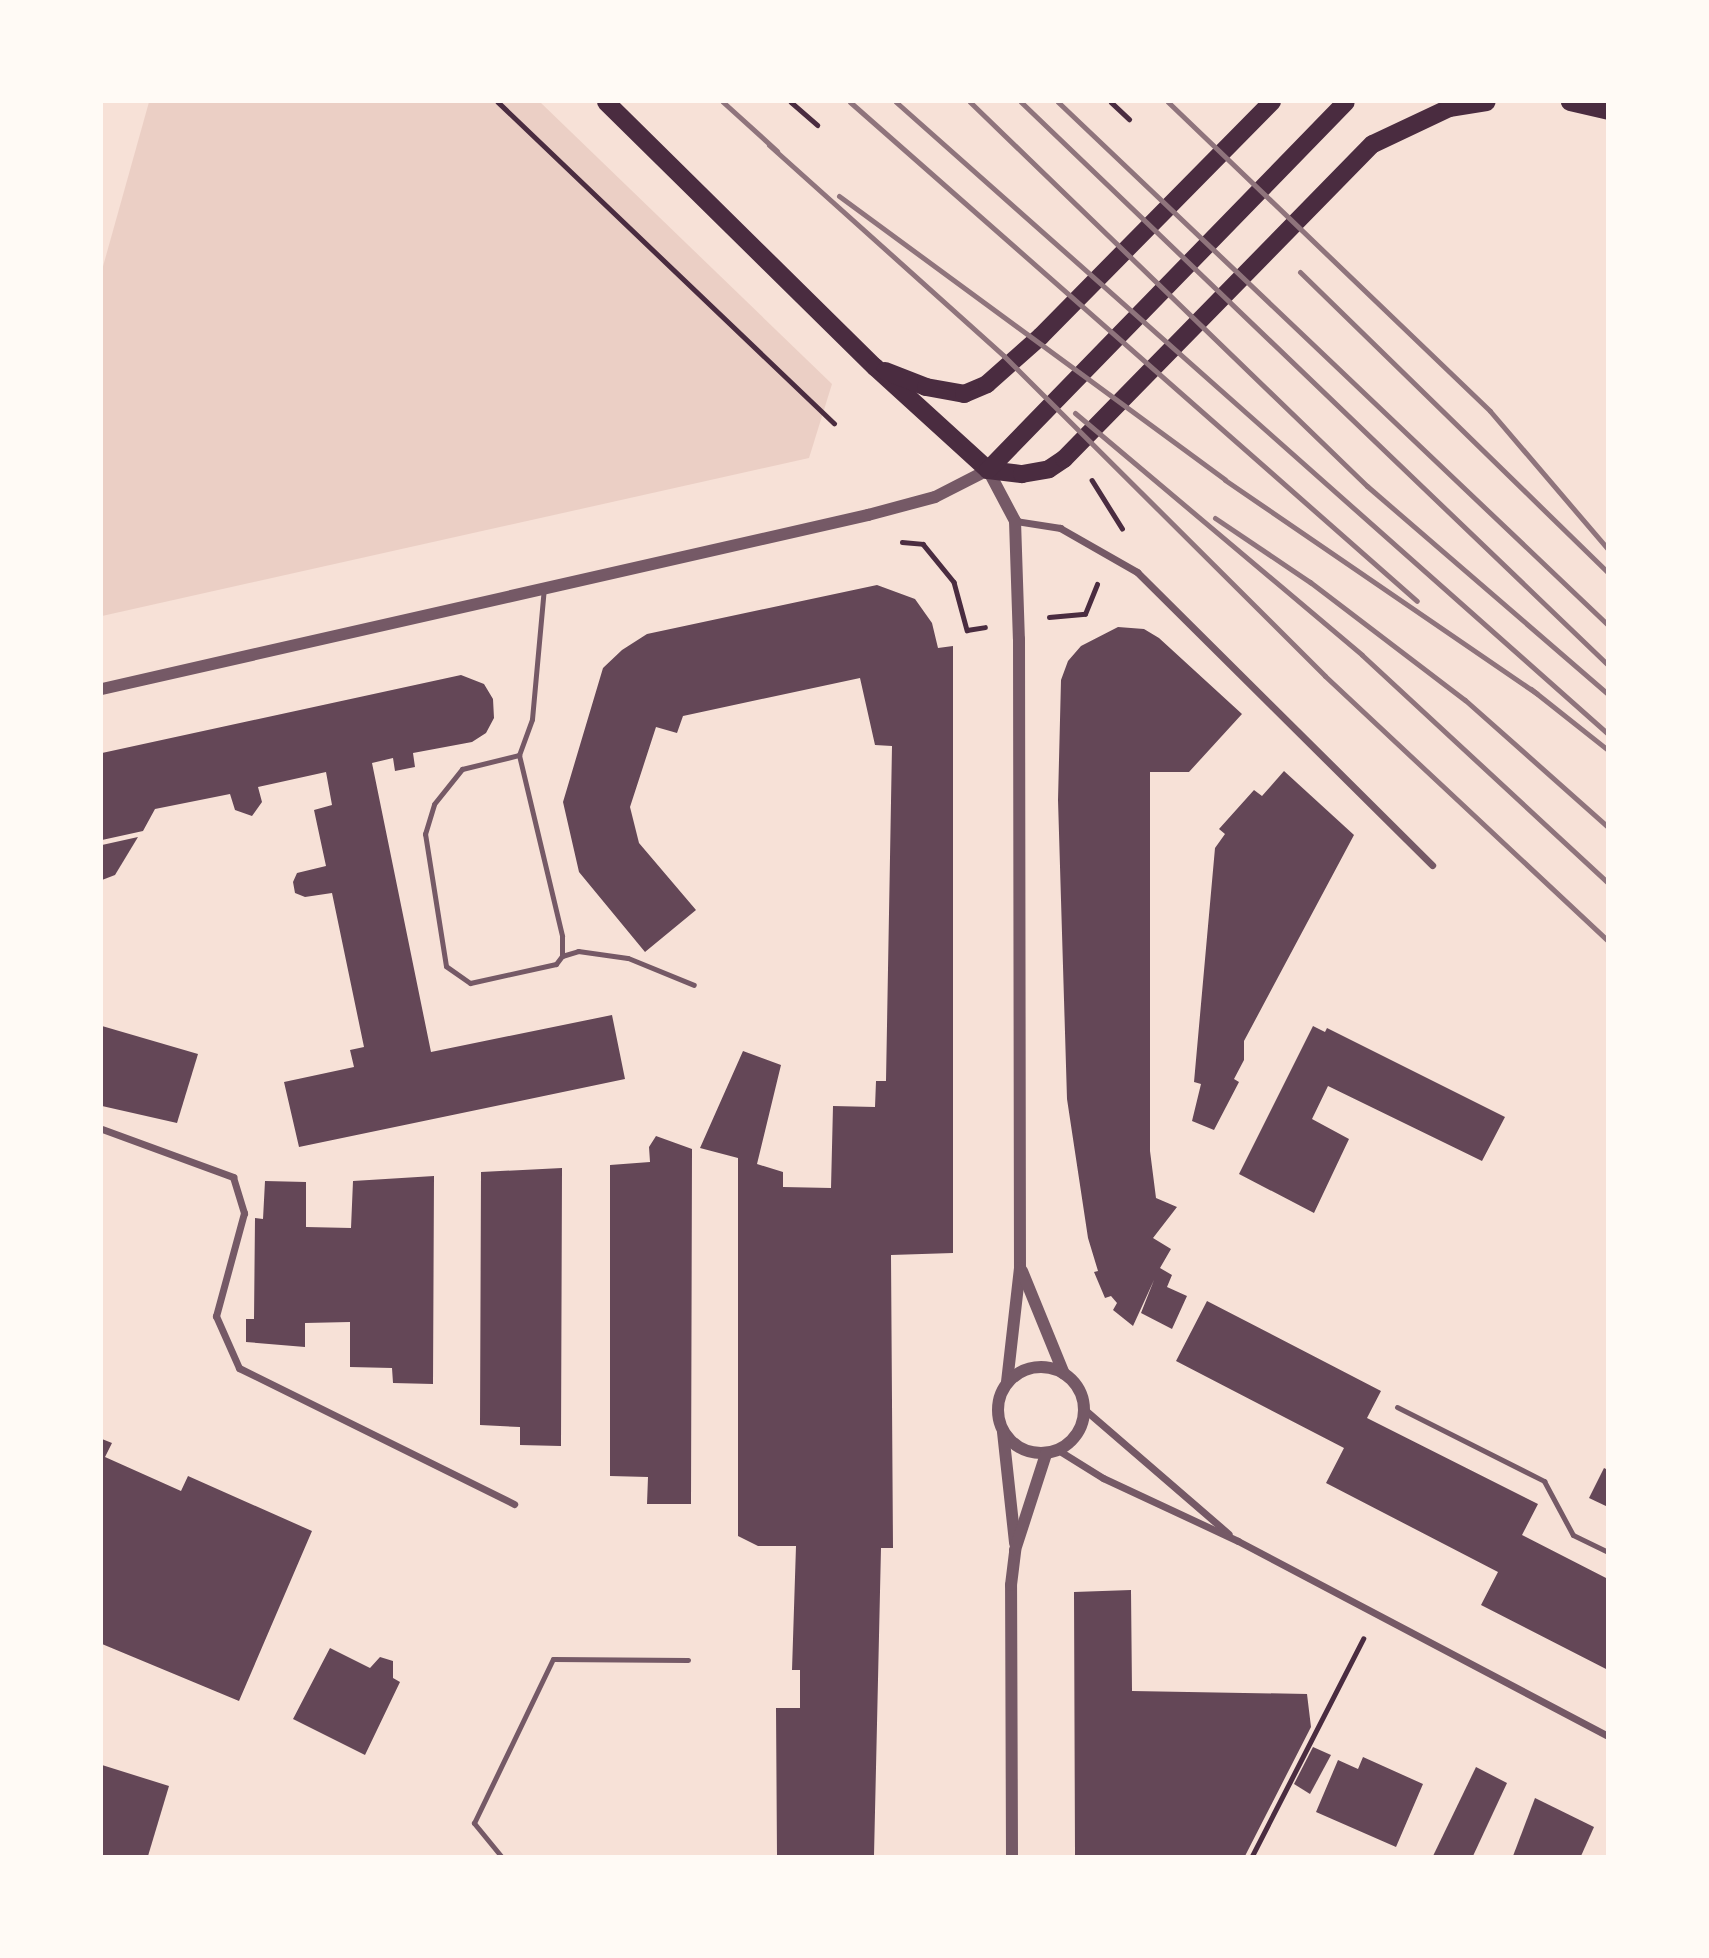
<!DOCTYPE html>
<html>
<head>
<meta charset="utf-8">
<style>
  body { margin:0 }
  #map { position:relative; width:1709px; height:1958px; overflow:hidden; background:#f7e1d7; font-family:Bitter,serif }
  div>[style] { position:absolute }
  .green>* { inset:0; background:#ebcfc5 }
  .building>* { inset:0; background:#644757 }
  .path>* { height:4.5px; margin:-2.25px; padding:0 2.25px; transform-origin:2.25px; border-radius:2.25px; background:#4a2c40 }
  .service>* { height:5px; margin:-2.5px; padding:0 2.5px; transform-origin:2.5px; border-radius:2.5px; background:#755966 }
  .minor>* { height:7px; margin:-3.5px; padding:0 3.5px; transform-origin:3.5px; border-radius:3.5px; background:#755966 }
  .tertiary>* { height:12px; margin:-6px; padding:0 6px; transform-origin:6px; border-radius:6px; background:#755966 }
  .tertiary>.ring { margin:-6px; padding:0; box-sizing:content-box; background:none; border:12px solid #755966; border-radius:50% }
  .primary>* { height:18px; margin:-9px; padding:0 9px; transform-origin:9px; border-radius:9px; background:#4a2c40 }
  .rail>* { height:5px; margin:-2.5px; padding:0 2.5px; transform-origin:2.5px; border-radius:2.5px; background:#8f747c }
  span { translate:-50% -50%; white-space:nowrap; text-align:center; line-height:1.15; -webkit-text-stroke:5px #fffaf5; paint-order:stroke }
  .frame { position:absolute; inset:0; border:103px solid #fffaf5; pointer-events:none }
</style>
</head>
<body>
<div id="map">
  <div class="green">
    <div style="clip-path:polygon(149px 102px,540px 102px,832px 384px,809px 458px,102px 616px,102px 270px)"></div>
  </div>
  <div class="building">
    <div style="clip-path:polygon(877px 585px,915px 599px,932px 623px,938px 648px,953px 646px,953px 1253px,891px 1255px,893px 1548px,881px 1548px,874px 1856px,777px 1856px,776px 1708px,800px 1708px,800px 1670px,792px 1670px,796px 1546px,758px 1546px,738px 1536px,738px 1158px,700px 1148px,743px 1051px,781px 1065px,757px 1164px,783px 1172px,783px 1187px,831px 1188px,833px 1106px,875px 1107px,876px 1081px,886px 1081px,892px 746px,875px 745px,860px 678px,683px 716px,677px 733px,656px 727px,630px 807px,639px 843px,696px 910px,645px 952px,579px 872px,563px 802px,603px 668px,622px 650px,647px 634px)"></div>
    <div style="clip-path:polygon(1118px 627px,1144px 629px,1159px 638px,1242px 714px,1189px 772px,1150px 772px,1150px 1151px,1156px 1198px,1177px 1207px,1153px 1238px,1171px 1249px,1160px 1268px,1172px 1275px,1167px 1287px,1187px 1296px,1172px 1329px,1141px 1313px,1154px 1280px,1133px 1326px,1113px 1310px,1117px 1303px,1111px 1296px,1105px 1298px,1094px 1272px,1098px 1271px,1088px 1238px,1067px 1099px,1058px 800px,1061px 680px,1068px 661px,1081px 646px)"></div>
    <div style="clip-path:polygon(461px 675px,484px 684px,493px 699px,494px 718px,486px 733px,472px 742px,413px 753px,415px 767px,395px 771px,393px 758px,372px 763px,431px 1052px,612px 1015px,625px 1079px,299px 1147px,284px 1082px,354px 1067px,350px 1050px,364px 1047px,332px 893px,305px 897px,295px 893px,293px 882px,297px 873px,326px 866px,314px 810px,332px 805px,326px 772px,258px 787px,262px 802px,252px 816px,235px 810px,230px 794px,155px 809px,143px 831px,102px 840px,102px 753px)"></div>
    <div style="clip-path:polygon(1284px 771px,1354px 835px,1244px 1041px,1244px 1060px,1234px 1079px,1239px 1082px,1214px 1130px,1192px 1121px,1201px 1084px,1194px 1082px,1215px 848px,1225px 834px,1219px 829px,1254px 790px,1262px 796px)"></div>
    <div style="clip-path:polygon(138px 837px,115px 875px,102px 880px,102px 845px)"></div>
    <div style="clip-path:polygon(102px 1026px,198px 1054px,177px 1123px,102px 1106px)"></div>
    <div style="clip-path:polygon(1313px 1026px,1325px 1032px,1327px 1028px,1505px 1117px,1482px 1161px,1328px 1086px,1312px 1119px,1349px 1139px,1314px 1213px,1239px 1174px)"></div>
    <div style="clip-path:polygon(656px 1136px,692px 1149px,691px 1504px,647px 1504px,648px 1477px,610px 1476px,610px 1165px,650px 1162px,649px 1147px)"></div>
    <div style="clip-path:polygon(562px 1168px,561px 1446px,520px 1445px,520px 1427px,480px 1425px,481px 1172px)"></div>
    <div style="clip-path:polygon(434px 1176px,433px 1384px,393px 1383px,392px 1368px,350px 1367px,350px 1322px,305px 1323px,305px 1347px,246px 1342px,246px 1319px,254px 1319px,255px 1218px,263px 1219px,265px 1181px,306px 1182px,306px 1227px,351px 1228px,353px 1181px)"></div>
    <div style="clip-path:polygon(1207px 1301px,1381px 1391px,1367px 1418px,1538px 1504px,1522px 1535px,1608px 1579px,1608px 1670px,1481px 1605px,1498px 1572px,1326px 1483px,1344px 1448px,1176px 1361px)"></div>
    <div style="clip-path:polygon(102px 1439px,112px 1443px,105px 1457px,181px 1491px,188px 1476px,312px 1531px,239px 1701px,102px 1644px)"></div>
    <div style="clip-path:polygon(1604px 1468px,1608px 1470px,1608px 1507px,1589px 1498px)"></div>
    <div style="clip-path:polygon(1131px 1590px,1132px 1691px,1307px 1694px,1311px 1727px,1245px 1856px,1075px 1856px,1074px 1592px)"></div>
    <div style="clip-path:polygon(330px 1648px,370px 1668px,380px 1657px,393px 1661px,393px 1678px,400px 1682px,365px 1755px,293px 1719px)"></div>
    <div style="clip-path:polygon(1313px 1747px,1331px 1755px,1310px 1794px,1294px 1784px)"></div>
    <div style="clip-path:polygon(1363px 1757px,1423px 1784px,1396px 1847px,1316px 1812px,1338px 1760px,1358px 1769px)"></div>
    <div style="clip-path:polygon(102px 1765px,169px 1786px,148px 1856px,102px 1856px)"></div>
    <div style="clip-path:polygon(1476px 1767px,1507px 1783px,1473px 1856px,1433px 1856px)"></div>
    <div style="clip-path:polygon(1535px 1798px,1594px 1827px,1581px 1856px,1513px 1856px)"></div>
  </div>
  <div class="path">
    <div style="left:498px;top:102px;width:465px;rotate:43.7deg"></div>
    <div style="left:791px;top:102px;width:35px;rotate:41deg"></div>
    <div style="left:1111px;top:102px;width:25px;rotate:43deg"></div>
    <div style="left:1092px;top:480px;width:57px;rotate:58deg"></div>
    <div style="left:902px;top:542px;width:21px;rotate:5deg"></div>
    <div style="left:923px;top:544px;width:49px;rotate:50.8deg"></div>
    <div style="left:954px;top:582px;width:50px;rotate:74.8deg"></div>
    <div style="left:967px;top:630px;width:18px;rotate:-9deg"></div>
    <div style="left:1049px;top:617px;width:36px;rotate:-5deg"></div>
    <div style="left:1085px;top:614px;width:32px;rotate:-68deg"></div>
    <div style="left:1252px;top:1856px;width:244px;rotate:-62.9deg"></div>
  </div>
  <div class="service">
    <div style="left:519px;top:755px;width:186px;rotate:76.6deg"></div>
    <div style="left:562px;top:936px;width:20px;rotate:90deg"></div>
    <div style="left:562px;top:956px;width:10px;rotate:127deg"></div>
    <div style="left:556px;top:964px;width:88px;rotate:167.5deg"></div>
    <div style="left:470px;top:983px;width:29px;rotate:-145deg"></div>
    <div style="left:446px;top:966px;width:134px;rotate:-99deg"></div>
    <div style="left:425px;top:834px;width:31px;rotate:-73deg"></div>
    <div style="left:434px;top:804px;width:45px;rotate:-51.3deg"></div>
    <div style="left:462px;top:769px;width:59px;rotate:-13.8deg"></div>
    <div style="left:519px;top:755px;width:38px;rotate:-70deg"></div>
    <div style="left:532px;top:719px;width:132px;rotate:-84.8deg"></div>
    <div style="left:562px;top:956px;width:17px;rotate:-17deg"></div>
    <div style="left:578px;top:951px;width:50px;rotate:8deg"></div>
    <div style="left:628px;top:958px;width:71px;rotate:22.2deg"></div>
    <div style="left:1397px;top:1407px;width:165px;rotate:26.7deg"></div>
    <div style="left:1544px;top:1481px;width:61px;rotate:61.8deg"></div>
    <div style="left:1573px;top:1535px;width:39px;rotate:26deg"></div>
    <div style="left:501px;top:1856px;width:43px;rotate:-129.3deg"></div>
    <div style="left:474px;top:1823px;width:182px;rotate:-64.3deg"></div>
    <div style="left:553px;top:1659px;width:135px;rotate:0.4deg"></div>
  </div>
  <div class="minor">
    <div style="left:1015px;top:521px;width:46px;rotate:8.8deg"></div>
    <div style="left:1060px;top:528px;width:89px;rotate:29.7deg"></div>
    <div style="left:1137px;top:572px;width:416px;rotate:44.8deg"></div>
    <div style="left:102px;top:1129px;width:140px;rotate:20.1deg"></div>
    <div style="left:233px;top:1177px;width:38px;rotate:73deg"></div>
    <div style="left:244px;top:1213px;width:107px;rotate:105.2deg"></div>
    <div style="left:216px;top:1316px;width:57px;rotate:66.1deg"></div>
    <div style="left:239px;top:1368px;width:307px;rotate:26.3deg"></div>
    <div style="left:1084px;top:1409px;width:191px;rotate:40.8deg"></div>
    <div style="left:1058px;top:1450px;width:53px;rotate:31.9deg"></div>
    <div style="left:1103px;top:1478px;width:149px;rotate:25deg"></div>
    <div style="left:1238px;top:1541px;width:418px;rotate:27.8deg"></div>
  </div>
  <div class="tertiary">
    <div style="left:102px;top:689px;width:786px;rotate:-12.8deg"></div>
    <div style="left:868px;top:515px;width:69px;rotate:-15deg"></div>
    <div style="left:935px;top:497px;width:59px;rotate:-27deg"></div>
    <div style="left:988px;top:470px;width:58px;rotate:62.1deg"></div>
    <div style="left:1015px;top:521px;width:118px;rotate:88.1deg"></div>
    <div style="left:1019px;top:639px;width:629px;rotate:89.91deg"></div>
    <div style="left:1020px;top:1268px;width:115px;rotate:96.5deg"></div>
    <div style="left:1022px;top:1271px;width:111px;rotate:67.8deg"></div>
    <div class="ring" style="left:998px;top:1367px;width:74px;height:74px"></div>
    <div style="left:1003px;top:1432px;width:112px;rotate:83.8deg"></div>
    <div style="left:1012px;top:1856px;width:271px;rotate:-90.2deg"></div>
    <div style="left:1011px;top:1585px;width:35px;rotate:-83deg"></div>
    <div style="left:1015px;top:1550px;width:101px;rotate:-72.1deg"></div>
  </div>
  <div class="primary">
    <div style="left:606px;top:102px;width:378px;rotate:44.6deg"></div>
    <div style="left:875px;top:367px;width:153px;rotate:42.3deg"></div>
    <div style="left:988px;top:470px;width:34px;rotate:7deg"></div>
    <div style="left:1022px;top:474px;width:27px;rotate:-10deg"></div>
    <div style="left:1049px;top:469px;width:18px;rotate:-34deg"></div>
    <div style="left:1064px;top:459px;width:441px;rotate:-45.6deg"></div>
    <div style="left:1373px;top:144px;width:84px;rotate:-25.3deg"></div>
    <div style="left:1449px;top:108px;width:38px;rotate:-9deg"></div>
    <div style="left:1570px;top:102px;width:39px;rotate:13deg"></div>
    <div style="left:885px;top:371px;width:44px;rotate:21.3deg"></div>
    <div style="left:926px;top:387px;width:39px;rotate:10deg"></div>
    <div style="left:964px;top:394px;width:25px;rotate:-23deg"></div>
    <div style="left:987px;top:384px;width:72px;rotate:-41.6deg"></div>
    <div style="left:1041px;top:336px;width:329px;rotate:-45.4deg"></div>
    <div style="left:988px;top:470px;width:513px;rotate:-45.79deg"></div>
  </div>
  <div class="rail">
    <div style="left:723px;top:102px;width:73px;rotate:42.2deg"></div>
    <div style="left:850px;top:102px;width:755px;rotate:41.35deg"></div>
    <div style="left:896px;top:102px;width:952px;rotate:41.59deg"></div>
    <div style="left:970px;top:102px;width:552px;rotate:44.05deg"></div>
    <div style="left:1367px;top:486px;width:318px;rotate:40.8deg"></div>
    <div style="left:1021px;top:102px;width:813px;rotate:43.8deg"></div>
    <div style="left:1058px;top:102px;width:759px;rotate:43.56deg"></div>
    <div style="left:1168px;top:102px;width:446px;rotate:43.8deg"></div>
    <div style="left:1490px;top:411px;width:182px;rotate:49.5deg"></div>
    <div style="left:769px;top:145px;width:316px;rotate:41.9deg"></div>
    <div style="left:1004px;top:356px;width:453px;rotate:44.9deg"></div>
    <div style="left:1325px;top:676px;width:388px;rotate:43.1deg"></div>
    <div style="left:839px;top:196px;width:479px;rotate:36.3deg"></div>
    <div style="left:1225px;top:480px;width:378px;rotate:34.4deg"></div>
    <div style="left:1300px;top:272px;width:431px;rotate:44.3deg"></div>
    <div style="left:1075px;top:413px;width:375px;rotate:40.1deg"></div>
    <div style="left:1362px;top:655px;width:335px;rotate:42.8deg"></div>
    <div style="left:1215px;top:518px;width:115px;rotate:34deg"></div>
    <div style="left:1310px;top:582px;width:195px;rotate:37.3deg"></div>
    <div style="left:1465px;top:700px;width:191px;rotate:41.6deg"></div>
    <div style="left:1531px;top:689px;width:98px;rotate:38.4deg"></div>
  </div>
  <div class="frame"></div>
</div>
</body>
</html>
